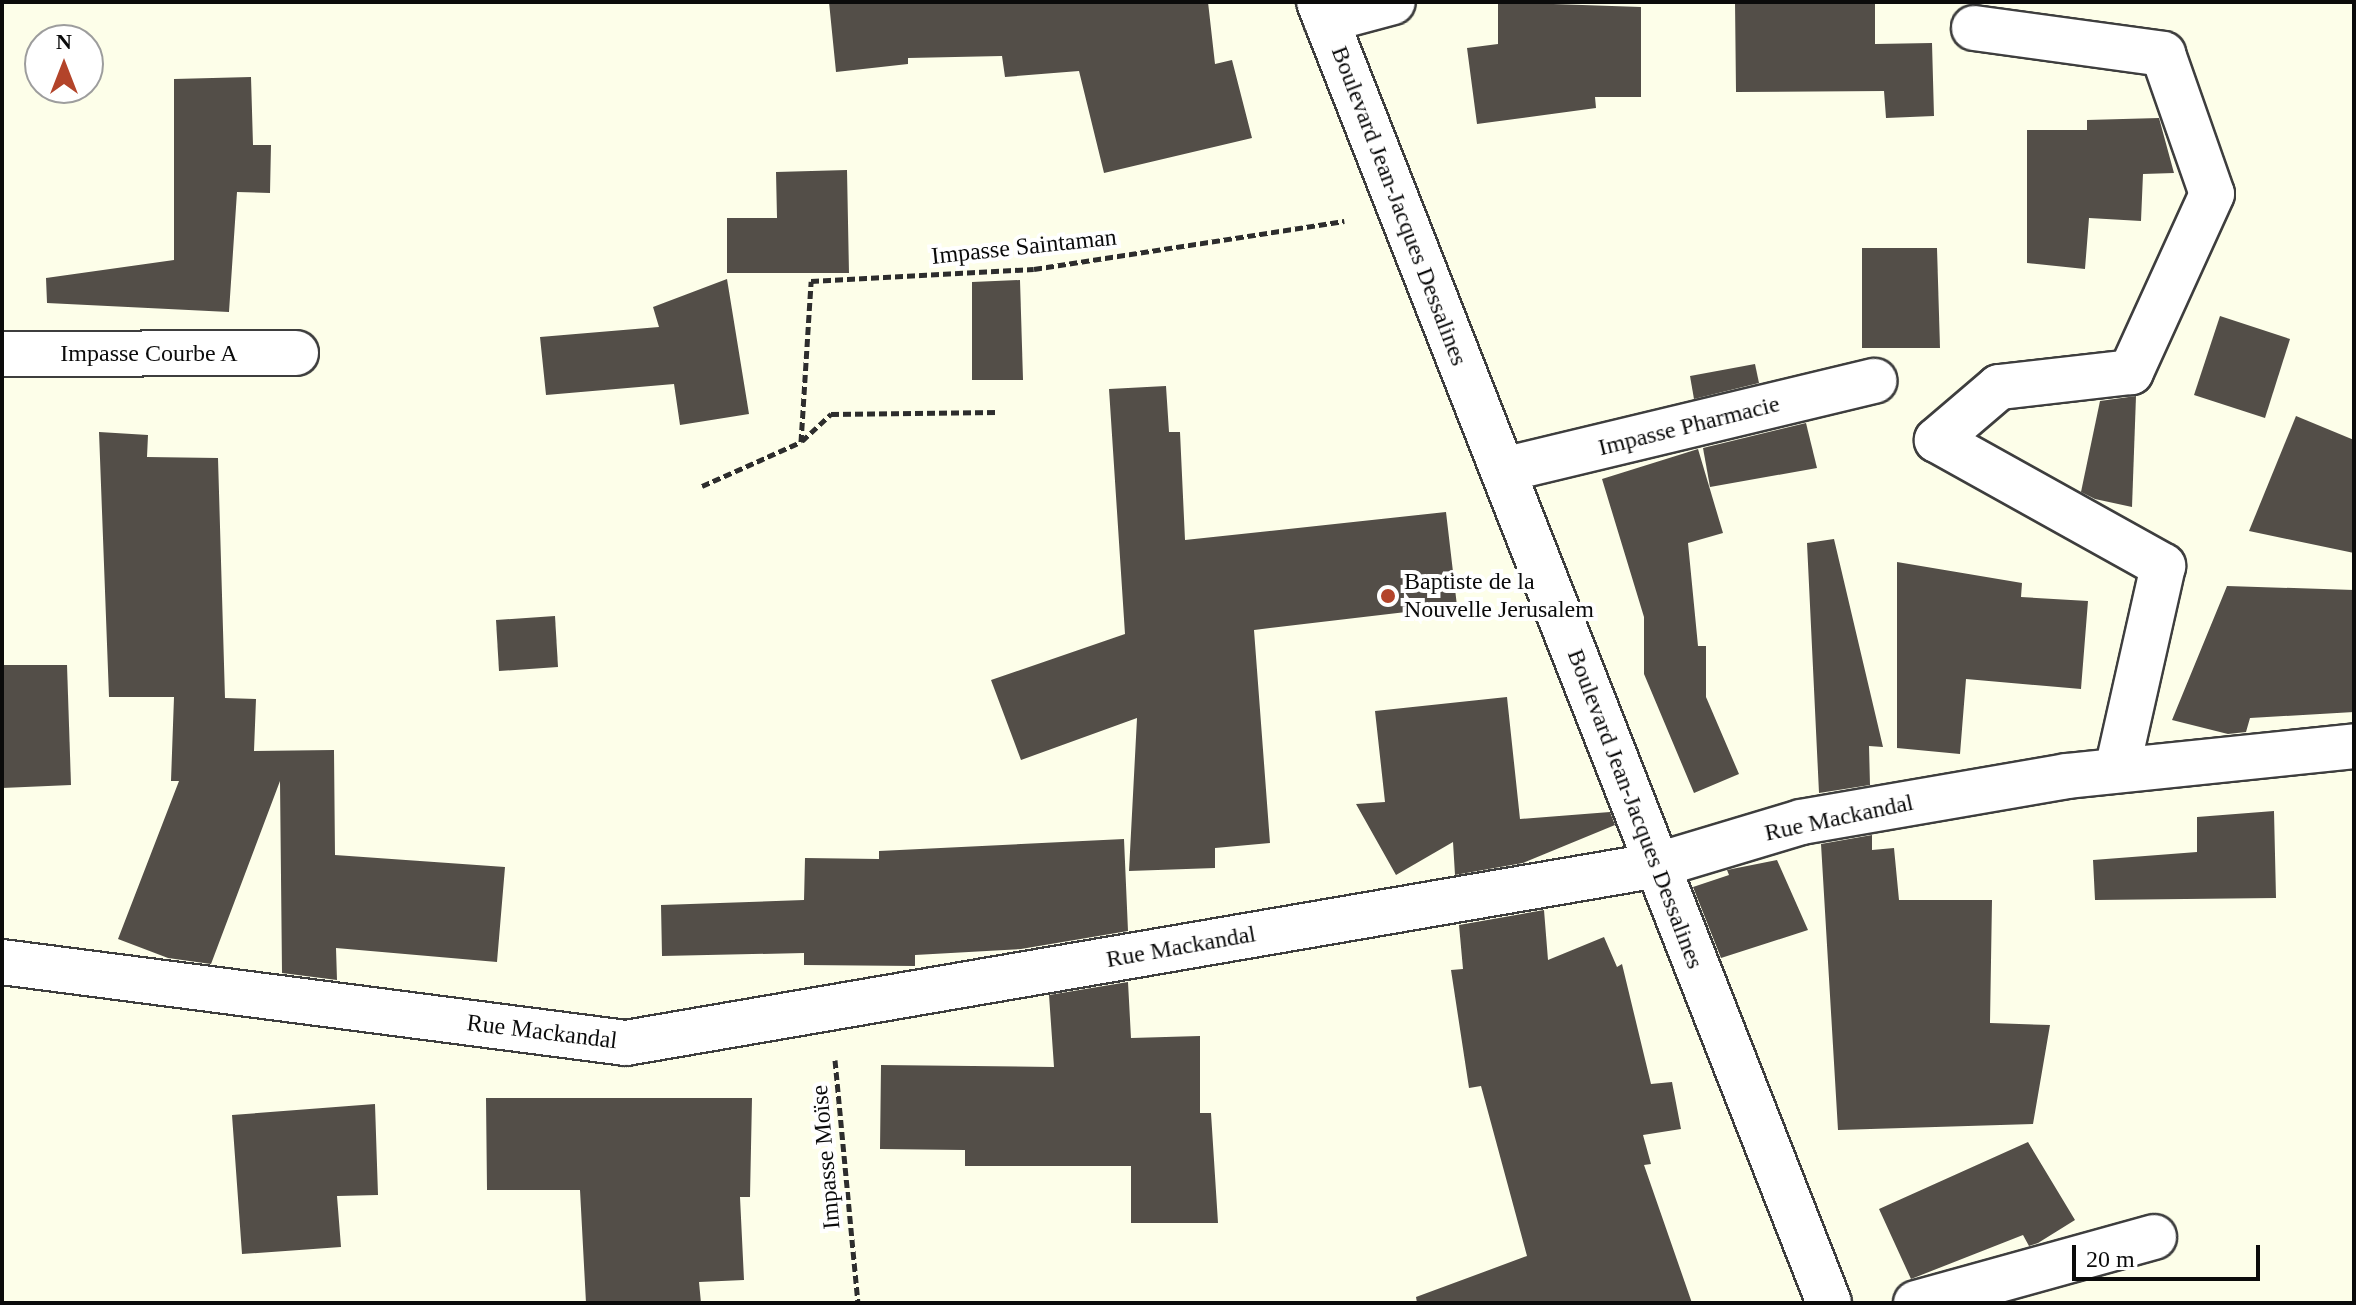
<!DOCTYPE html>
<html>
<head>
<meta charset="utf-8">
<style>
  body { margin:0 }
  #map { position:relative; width:2356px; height:1305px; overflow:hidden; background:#fdfee9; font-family:"Times New Roman",serif }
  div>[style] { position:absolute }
  .building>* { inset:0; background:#534e48 }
  .path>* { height:5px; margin-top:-2.5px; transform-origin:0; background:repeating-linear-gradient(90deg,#2d2d2d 0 8px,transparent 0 12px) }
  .roads { filter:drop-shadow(2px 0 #3e3e3e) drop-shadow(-2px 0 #3e3e3e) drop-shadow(0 2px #3e3e3e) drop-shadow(0 -2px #3e3e3e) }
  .minor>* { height:44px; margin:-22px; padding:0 22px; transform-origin:22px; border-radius:22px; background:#fff }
  .tertiary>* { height:44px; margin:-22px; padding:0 22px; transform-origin:22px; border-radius:22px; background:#fff }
  .dots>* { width:22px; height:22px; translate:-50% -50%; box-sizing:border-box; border:4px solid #fff; border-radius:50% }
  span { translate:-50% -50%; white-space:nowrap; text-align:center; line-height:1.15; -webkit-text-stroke:8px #fff; paint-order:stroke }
  .street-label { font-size:24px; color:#0b0b0b }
  .poi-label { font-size:24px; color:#0b0b0b }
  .left { translate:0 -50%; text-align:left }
  .frame { position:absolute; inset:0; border:4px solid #0b0b0b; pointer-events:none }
  .north { position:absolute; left:24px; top:24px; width:80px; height:80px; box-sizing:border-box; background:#fff; border:2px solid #9d9d9d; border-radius:50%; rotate:0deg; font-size:22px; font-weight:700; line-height:32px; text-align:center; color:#0b0b0b }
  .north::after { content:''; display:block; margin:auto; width:28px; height:36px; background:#b3442a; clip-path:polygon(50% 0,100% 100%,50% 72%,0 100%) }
  .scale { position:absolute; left:2072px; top:1245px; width:188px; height:36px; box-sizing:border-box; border:4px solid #0b0b0b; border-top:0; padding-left:10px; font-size:24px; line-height:28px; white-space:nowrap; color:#0b0b0b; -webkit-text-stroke:6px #fff; paint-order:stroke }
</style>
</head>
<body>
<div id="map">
  <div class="building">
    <div style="clip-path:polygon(829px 2px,1208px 2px,1215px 64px,1232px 60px,1252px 138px,1104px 173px,1079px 71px,1005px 77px,1002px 56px,908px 58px,908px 64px,836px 72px)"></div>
    <div style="clip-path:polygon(1498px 2px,1641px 7px,1641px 97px,1595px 97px,1596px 108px,1477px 124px,1467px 48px,1498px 44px)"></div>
    <div style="clip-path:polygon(1735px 2px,1875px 2px,1875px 44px,1932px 43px,1934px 116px,1886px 118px,1884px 91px,1736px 92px)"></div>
    <div style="clip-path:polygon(251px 77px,253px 145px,271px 145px,270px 193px,237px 192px,229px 312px,47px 303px,46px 278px,174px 260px,174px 79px)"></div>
    <div style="clip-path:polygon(2159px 118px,2174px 173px,2143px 174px,2141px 221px,2089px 218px,2085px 269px,2027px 263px,2027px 130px,2087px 130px,2087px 120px)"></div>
    <div style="clip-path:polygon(847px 170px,849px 273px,727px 273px,727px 218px,777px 218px,776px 172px)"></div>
    <div style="clip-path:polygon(1862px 248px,1937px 248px,1940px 348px,1862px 348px)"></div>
    <div style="clip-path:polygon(727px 279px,749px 414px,680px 425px,674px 384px,546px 395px,540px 337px,659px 327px,653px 307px)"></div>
    <div style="clip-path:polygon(1020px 280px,1023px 380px,972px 380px,972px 282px)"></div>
    <div style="clip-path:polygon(2220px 316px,2290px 339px,2265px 418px,2194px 395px)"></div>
    <div style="clip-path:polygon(1755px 364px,1759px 383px,1694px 399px,1690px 376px)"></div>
    <div style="clip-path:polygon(1166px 386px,1169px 432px,1180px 432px,1185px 540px,1446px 512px,1457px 606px,1254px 630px,1270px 843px,1215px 848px,1215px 868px,1129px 871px,1137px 718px,1021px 760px,991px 680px,1125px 634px,1109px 389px)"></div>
    <div style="clip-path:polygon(2136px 396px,2132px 507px,2095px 499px,2081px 492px,2100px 401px)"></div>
    <div style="clip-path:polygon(2296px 416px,2354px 440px,2354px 553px,2249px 531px)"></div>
    <div style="clip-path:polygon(1806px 423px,1817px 468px,1710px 487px,1703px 448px)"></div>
    <div style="clip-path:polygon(99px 432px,148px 435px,147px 457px,218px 458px,225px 698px,256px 699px,254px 751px,334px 750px,335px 855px,505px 867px,497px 962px,336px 948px,337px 980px,282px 973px,280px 781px,211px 964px,168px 958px,118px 939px,179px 781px,171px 781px,174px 697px,109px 697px)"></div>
    <div style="clip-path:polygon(1698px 449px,1723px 533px,1688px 543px,1698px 646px,1706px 646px,1706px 697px,1739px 774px,1694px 793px,1644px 674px,1644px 617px,1602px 479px)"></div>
    <div style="clip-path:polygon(1834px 539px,1883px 747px,1869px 746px,1870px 785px,1819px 793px,1807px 543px)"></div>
    <div style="clip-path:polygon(1897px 562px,2022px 583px,2021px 597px,2088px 601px,2081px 689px,1966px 679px,1960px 754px,1897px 748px)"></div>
    <div style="clip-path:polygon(2227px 586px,2354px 590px,2354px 712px,2250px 718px,2246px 732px,2228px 734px,2172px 720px)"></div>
    <div style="clip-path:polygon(555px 616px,558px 667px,499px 671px,496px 620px)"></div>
    <div style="clip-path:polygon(2px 665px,67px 665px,71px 785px,2px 788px)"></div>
    <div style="clip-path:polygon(1507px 697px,1520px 819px,1610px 812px,1615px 825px,1523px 863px,1455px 875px,1453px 842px,1396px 875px,1356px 804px,1385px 802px,1375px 711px)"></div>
    <div style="clip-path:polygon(2274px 811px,2276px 898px,2095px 900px,2093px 860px,2197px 852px,2197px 817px)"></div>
    <div style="clip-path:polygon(1872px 835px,1872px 850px,1894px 848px,1899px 900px,1992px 900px,1990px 1023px,2050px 1025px,2033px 1124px,1838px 1130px,1821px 844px)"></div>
    <div style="clip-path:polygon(1124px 839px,1128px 931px,1021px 949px,915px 955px,915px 966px,804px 965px,804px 953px,662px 956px,661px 905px,804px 900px,805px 858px,879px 859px,879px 851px)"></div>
    <div style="clip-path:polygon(1777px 860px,1808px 930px,1721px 958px,1693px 887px,1729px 875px,1727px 870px)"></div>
    <div style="clip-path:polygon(1544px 910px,1548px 960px,1604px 937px,1617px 967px,1622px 964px,1651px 1084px,1672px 1082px,1681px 1129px,1643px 1135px,1651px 1164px,1644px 1165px,1692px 1303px,1417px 1303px,1416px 1297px,1527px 1256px,1481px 1086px,1469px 1088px,1451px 970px,1463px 969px,1459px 925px)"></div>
    <div style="clip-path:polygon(1128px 982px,1131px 1038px,1200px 1036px,1200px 1113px,1211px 1113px,1218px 1223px,1131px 1223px,1131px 1166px,965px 1166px,965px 1150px,880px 1149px,881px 1065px,1054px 1067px,1049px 995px)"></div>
    <div style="clip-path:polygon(486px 1098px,752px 1098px,750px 1197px,740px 1197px,744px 1280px,699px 1282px,701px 1303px,586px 1303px,580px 1190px,487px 1190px)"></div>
    <div style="clip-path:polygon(375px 1104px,378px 1195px,337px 1196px,341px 1247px,242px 1254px,232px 1115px)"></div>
    <div style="clip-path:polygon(2028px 1142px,2075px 1220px,2038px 1243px,2029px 1246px,2023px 1235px,1911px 1279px,1879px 1209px)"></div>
  </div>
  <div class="path">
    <div style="left:802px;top:441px;width:40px;rotate:-43deg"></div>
    <div style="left:831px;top:414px;width:167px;rotate:-0.7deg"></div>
    <div style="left:702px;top:486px;width:108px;rotate:-24deg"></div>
    <div style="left:801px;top:442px;width:161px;rotate:-86.4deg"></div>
    <div style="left:811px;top:281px;width:223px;rotate:-3.1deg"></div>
    <div style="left:1034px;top:269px;width:314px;rotate:-8.8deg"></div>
    <div style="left:835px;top:1060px;width:244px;rotate:84.6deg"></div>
  </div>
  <div class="roads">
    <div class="minor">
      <div style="left:1326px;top:20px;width:69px;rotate:-15deg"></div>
      <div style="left:1974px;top:28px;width:191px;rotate:7.8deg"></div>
      <div style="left:2163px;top:54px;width:148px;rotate:70.7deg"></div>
      <div style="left:2212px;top:194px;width:196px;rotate:114.5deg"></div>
      <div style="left:2131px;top:372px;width:133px;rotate:173.5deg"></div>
      <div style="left:1999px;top:387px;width:82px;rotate:139.5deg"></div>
      <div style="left:1937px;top:440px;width:259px;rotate:29.1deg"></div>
      <div style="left:2163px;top:566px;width:209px;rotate:102.7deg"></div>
      <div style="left:2px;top:354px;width:294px;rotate:-0.2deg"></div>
      <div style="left:1503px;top:470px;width:382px;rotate:-13.5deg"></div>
      <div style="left:2px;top:962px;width:629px;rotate:7.4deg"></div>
      <div style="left:626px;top:1043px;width:1047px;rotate:-9.79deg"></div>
      <div style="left:1658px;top:865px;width:149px;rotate:-16.7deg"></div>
      <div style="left:1801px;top:822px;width:269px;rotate:-9.8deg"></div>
      <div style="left:2066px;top:776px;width:290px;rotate:-5.9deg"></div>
      <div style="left:1916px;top:1303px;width:247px;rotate:-15.5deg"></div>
    </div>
    <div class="tertiary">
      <div style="left:1319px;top:2px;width:1397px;rotate:68.59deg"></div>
    </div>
  </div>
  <div class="dots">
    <div style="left:1388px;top:596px;background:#b3442a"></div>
  </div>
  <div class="street-label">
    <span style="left:1399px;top:206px;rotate:69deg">Boulevard Jean-Jacques Dessalines</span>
    <span style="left:1024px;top:247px;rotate:-6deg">Impasse Saintaman</span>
    <span style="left:149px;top:354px">Impasse Courbe A</span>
    <span style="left:1689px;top:426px;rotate:-14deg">Impasse Pharmacie</span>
    <span style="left:1635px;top:809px;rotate:69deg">Boulevard Jean-Jacques Dessalines</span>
    <span style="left:1839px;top:818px;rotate:-12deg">Rue Mackandal</span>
    <span style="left:1181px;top:947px;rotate:-10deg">Rue Mackandal</span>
    <span style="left:542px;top:1032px;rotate:7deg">Rue Mackandal</span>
    <span style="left:826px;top:1157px;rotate:-95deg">Impasse Moïse</span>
  </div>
  <div class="poi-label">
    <span class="left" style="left:1404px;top:596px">Baptiste de la<br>Nouvelle Jerusalem</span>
  </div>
  <div class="frame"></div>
  <div class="north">N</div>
  <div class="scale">20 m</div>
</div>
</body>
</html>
